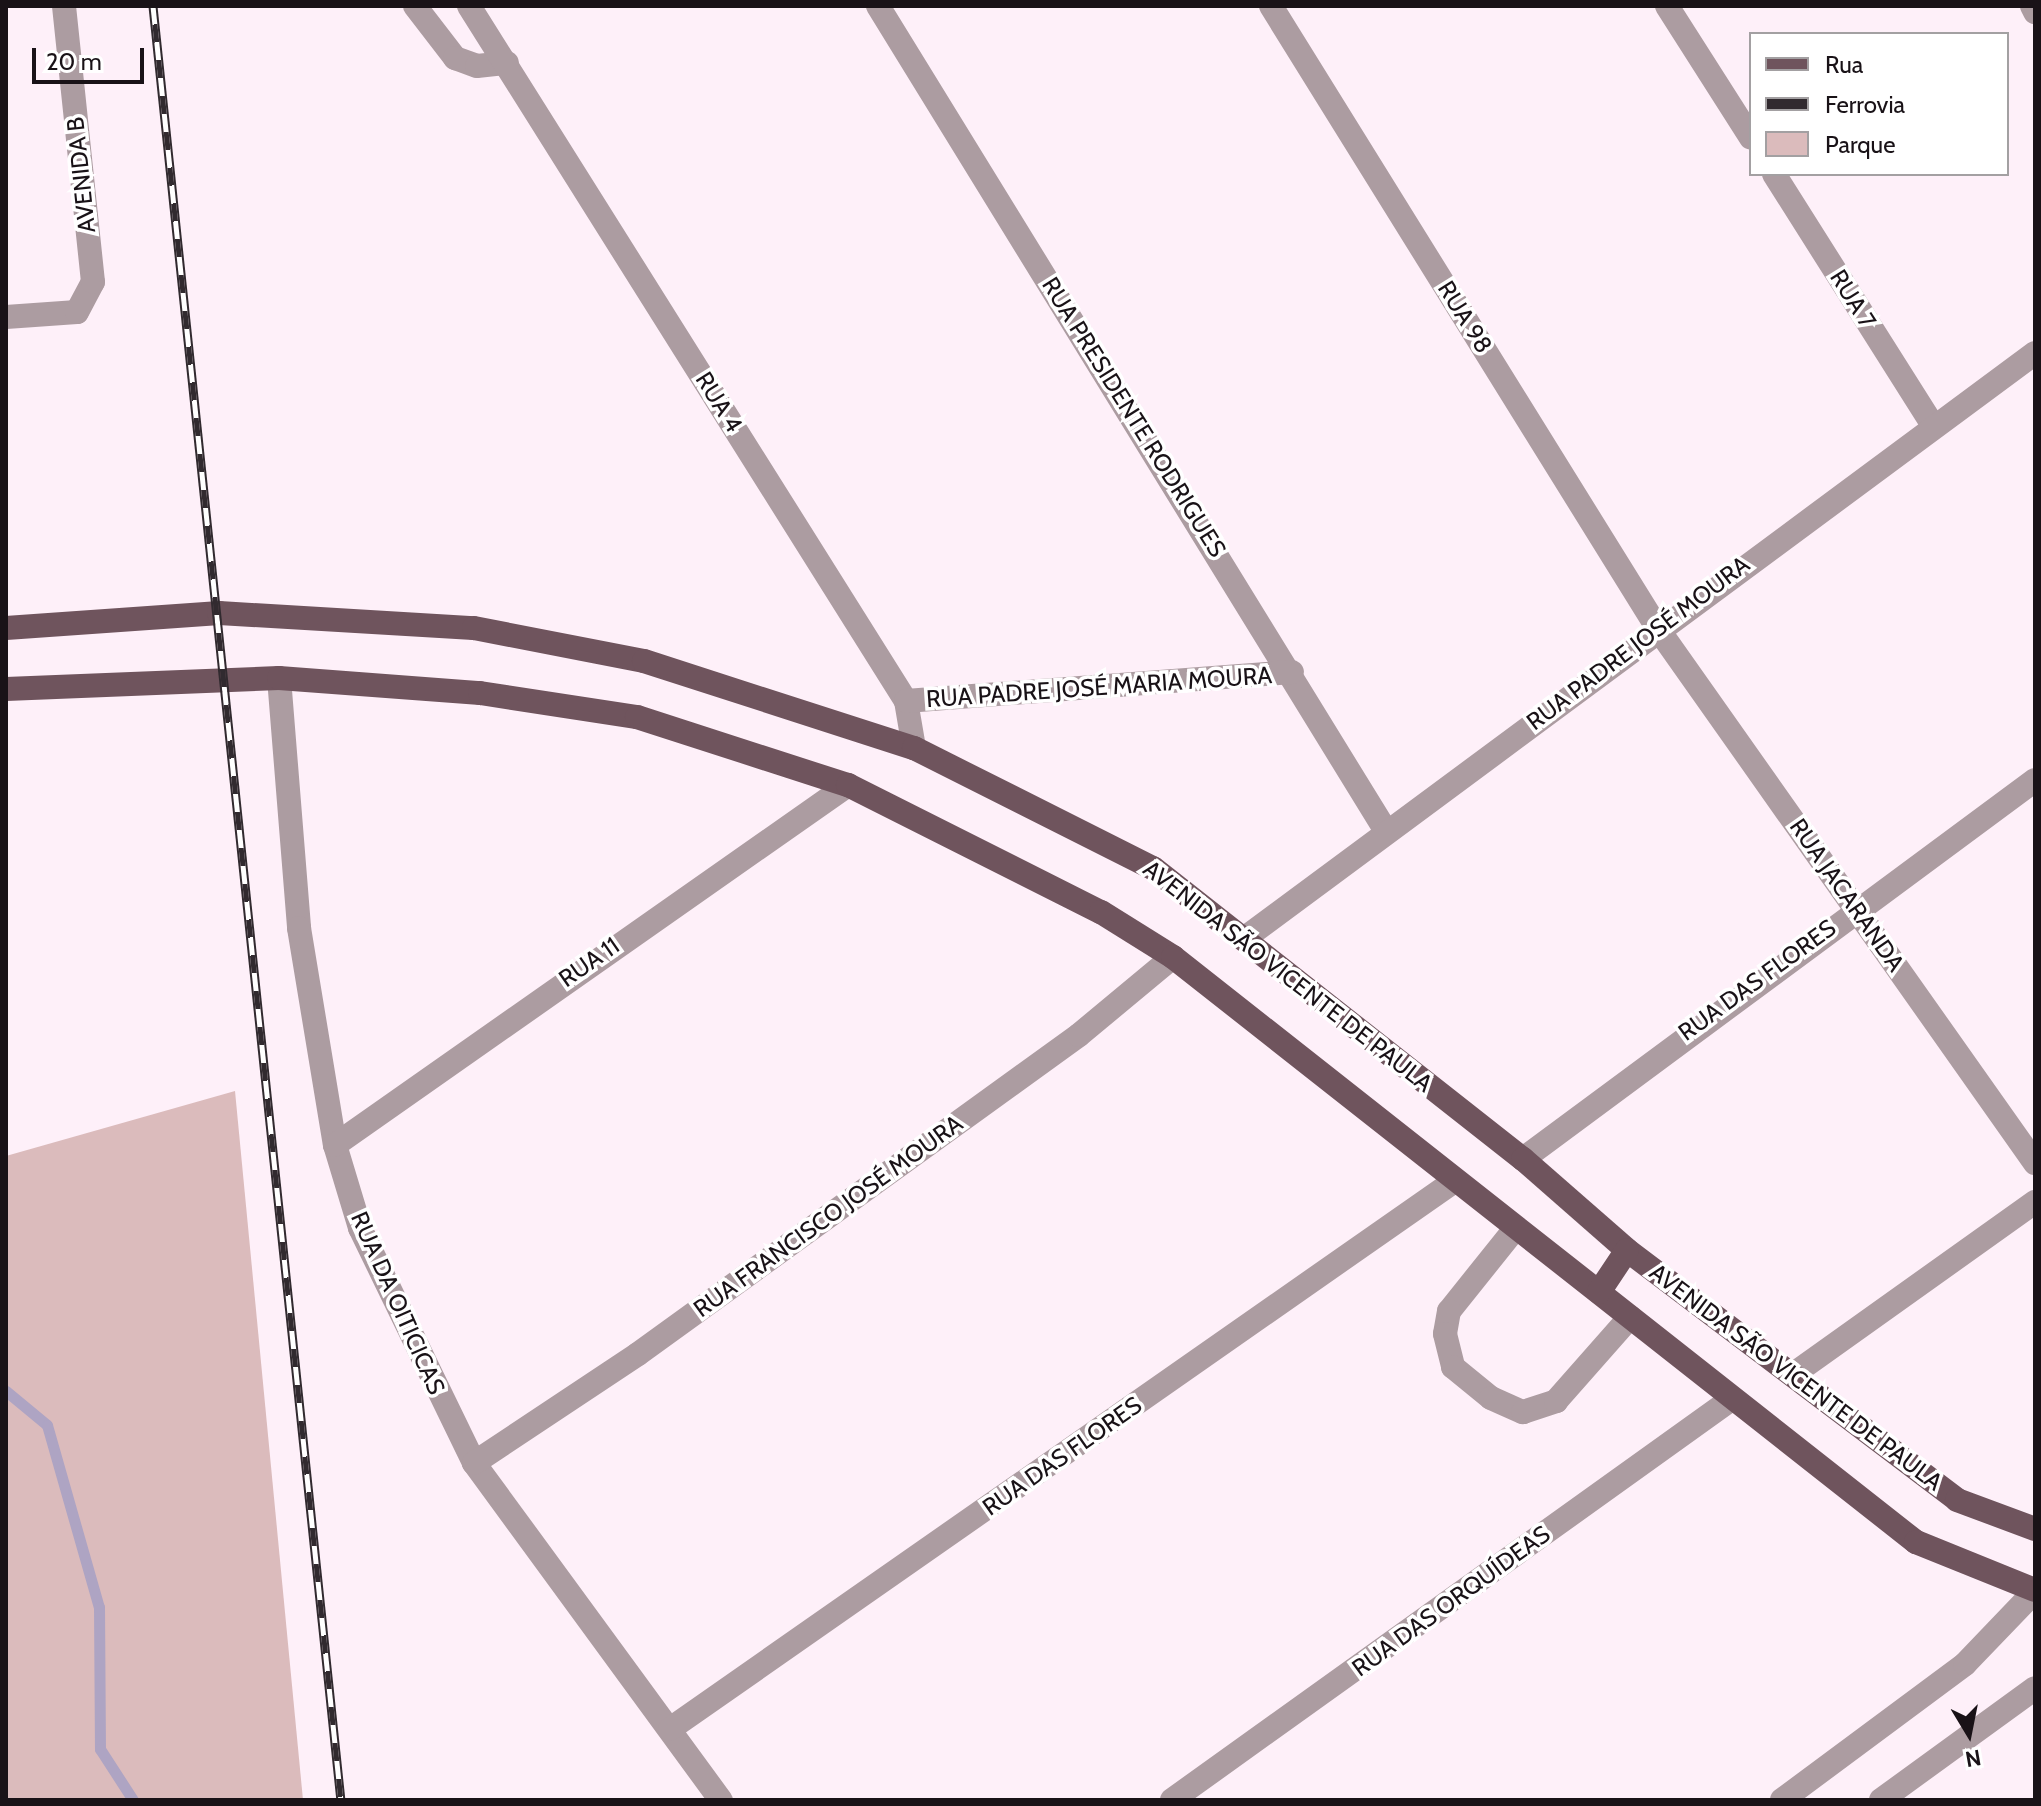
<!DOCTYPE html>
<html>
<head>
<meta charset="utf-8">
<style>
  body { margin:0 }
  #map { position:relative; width:2041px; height:1806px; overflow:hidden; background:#fef0f9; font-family:Cabin,sans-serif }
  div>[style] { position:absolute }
  .green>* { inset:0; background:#dbbbbc }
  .stream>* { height:11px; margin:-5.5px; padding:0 5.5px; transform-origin:5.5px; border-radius:5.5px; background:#aea4c3 }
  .minor>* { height:24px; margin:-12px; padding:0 12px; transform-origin:12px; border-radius:12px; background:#ac9ca1 }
  .major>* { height:24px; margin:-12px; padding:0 12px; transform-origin:12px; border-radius:12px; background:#6f545d }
  .rail>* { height:9px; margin-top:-4.5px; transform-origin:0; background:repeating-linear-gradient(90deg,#fff 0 18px,#312a2f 0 36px); box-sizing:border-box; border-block:2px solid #312a2f }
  span { translate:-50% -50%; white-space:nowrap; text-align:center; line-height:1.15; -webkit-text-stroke:7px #fff; paint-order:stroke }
  .street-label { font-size:24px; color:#191217 }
  .frame { position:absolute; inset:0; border:8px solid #191217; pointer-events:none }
  .legend { position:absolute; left:1749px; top:32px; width:260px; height:144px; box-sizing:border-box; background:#fff; border:2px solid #a3a0a2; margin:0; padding:10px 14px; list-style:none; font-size:24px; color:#191217 }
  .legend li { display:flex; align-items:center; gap:16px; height:40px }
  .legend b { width:40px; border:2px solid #a3a0a2 }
  .north { position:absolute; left:1929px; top:1694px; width:80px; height:80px; -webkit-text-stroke:6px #fff; paint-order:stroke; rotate:170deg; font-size:22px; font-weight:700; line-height:32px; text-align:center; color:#191217 }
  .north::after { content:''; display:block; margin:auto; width:28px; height:36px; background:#191217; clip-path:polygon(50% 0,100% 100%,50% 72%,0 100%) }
  .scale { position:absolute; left:32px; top:48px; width:112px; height:36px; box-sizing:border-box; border:4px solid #191217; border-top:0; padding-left:10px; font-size:24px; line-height:28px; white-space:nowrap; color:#191217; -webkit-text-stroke:6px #fff; paint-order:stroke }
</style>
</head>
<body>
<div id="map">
  <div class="green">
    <div style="clip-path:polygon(235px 1091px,303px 1800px,6px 1800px,6px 1156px)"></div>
  </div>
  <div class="stream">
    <div style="left:6px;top:1391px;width:53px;rotate:39.7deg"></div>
    <div style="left:47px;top:1425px;width:189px;rotate:74.1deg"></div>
    <div style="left:99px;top:1607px;width:142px;rotate:89.6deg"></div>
    <div style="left:100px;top:1749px;width:61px;rotate:57.1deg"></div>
  </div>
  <div class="minor">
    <div style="left:415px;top:6px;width:66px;rotate:52.4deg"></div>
    <div style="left:455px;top:58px;width:23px;rotate:20deg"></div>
    <div style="left:477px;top:66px;width:30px;rotate:-6deg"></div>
    <div style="left:469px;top:6px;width:821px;rotate:57.84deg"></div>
    <div style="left:906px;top:701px;width:48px;rotate:80.3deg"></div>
    <div style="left:878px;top:6px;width:969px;rotate:58.38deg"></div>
    <div style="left:1271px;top:6px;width:733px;rotate:58.15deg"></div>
    <div style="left:1658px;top:629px;width:654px;rotate:54.78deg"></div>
    <div style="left:1667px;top:6px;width:156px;rotate:57.5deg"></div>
    <div style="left:2032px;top:6px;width:7px;rotate:63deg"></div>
    <div style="left:1774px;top:174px;width:296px;rotate:57.7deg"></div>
    <div style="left:6px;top:317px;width:71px;rotate:-4deg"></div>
    <div style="left:77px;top:312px;width:34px;rotate:-62deg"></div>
    <div style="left:93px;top:282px;width:278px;rotate:-96deg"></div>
    <div style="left:279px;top:678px;width:251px;rotate:85.4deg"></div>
    <div style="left:299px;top:928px;width:220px;rotate:80.6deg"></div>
    <div style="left:335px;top:1145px;width:87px;rotate:73.2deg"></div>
    <div style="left:360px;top:1228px;width:261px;rotate:64.1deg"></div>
    <div style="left:474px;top:1463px;width:418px;rotate:53.8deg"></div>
    <div style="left:906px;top:701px;width:387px;rotate:-4.3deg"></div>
    <div style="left:1245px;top:938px;width:983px;rotate:-36.52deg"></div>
    <div style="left:335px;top:1145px;width:627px;rotate:-35.06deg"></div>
    <div style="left:1523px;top:1159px;width:637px;rotate:-36.51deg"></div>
    <div style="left:1514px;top:1230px;width:104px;rotate:128.7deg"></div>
    <div style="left:1449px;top:1311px;width:23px;rotate:100deg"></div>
    <div style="left:1445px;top:1334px;width:34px;rotate:76deg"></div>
    <div style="left:1453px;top:1367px;width:49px;rotate:39.2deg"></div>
    <div style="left:1491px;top:1398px;width:35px;rotate:24deg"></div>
    <div style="left:1523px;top:1412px;width:35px;rotate:-18deg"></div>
    <div style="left:1556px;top:1401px;width:112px;rotate:-48.6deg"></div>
    <div style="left:1795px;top:1373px;width:295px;rotate:-35.5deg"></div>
    <div style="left:474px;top:1463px;width:197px;rotate:-33.6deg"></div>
    <div style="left:638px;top:1354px;width:544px;rotate:-35.88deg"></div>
    <div style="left:1079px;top:1035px;width:122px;rotate:-39.7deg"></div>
    <div style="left:670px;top:1729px;width:955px;rotate:-34.94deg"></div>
    <div style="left:1172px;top:1800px;width:685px;rotate:-35.62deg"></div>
    <div style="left:1782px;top:1800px;width:228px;rotate:-36.6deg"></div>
    <div style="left:1965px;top:1664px;width:101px;rotate:-46.2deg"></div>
    <div style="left:1881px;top:1800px;width:190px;rotate:-36deg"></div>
  </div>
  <div class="major">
    <div style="left:6px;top:628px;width:214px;rotate:-4deg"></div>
    <div style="left:219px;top:613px;width:255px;rotate:3.4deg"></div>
    <div style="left:474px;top:628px;width:173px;rotate:11deg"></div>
    <div style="left:644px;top:661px;width:284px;rotate:17.9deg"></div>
    <div style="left:914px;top:748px;width:267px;rotate:26.7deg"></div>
    <div style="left:1153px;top:868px;width:471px;rotate:38.2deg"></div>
    <div style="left:1523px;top:1159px;width:138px;rotate:41.2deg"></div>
    <div style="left:1627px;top:1250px;width:414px;rotate:37.1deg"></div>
    <div style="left:1957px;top:1500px;width:83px;rotate:20.4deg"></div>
    <div style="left:6px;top:689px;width:273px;rotate:-2.3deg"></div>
    <div style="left:279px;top:678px;width:202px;rotate:4.3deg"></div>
    <div style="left:480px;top:693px;width:159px;rotate:8.7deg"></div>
    <div style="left:637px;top:717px;width:222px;rotate:17.9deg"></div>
    <div style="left:848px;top:785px;width:283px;rotate:26.7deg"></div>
    <div style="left:1101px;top:912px;width:85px;rotate:32deg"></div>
    <div style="left:1173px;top:957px;width:946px;rotate:38.22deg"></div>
    <div style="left:1916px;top:1542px;width:128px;rotate:22deg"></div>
    <div style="left:1599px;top:1292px;width:50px;rotate:-56.3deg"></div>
  </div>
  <div class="rail">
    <div style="left:153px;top:6px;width:1804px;rotate:84.02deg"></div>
  </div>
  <div class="street-label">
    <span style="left:81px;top:175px;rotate:-96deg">AVENIDA B</span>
    <span style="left:1853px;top:299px;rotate:58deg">RUA 7</span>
    <span style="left:1465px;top:317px;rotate:58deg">RUA 98</span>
    <span style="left:719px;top:402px;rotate:58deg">RUA 4</span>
    <span style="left:1134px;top:417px;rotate:58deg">RUA PRESIDENTE RODRIGUES</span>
    <span style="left:1638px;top:643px;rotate:-37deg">RUA PADRE JOSÉ MOURA</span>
    <span style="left:1099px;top:687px;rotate:-4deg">RUA PADRE JOSÉ MARIA MOURA</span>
    <span style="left:1847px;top:895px;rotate:55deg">RUA JACARANDA</span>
    <span style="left:589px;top:962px;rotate:-35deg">RUA 11</span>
    <span style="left:1288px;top:976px;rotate:38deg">AVENIDA SÃO VICENTE DE PAULA</span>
    <span style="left:1757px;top:980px;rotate:-36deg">RUA DAS FLORES</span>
    <span style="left:828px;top:1216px;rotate:-36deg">RUA FRANCISCO JOSÉ MOURA</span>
    <span style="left:398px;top:1303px;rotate:66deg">RUA DA OITICICAS</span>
    <span style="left:1796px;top:1377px;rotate:37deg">AVENIDA SÃO VICENTE DE PAULA</span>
    <span style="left:1062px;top:1456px;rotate:-35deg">RUA DAS FLORES</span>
    <span style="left:1451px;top:1601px;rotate:-36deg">RUA DAS ORQUÍDEAS</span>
  </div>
  <div class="frame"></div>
  <ul class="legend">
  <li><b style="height:10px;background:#6f545d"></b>Rua</li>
  <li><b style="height:10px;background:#312a2f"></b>Ferrovia</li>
  <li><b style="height:22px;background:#dbbbbc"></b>Parque</li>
  </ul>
  <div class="north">N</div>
  <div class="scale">20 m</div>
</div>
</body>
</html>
